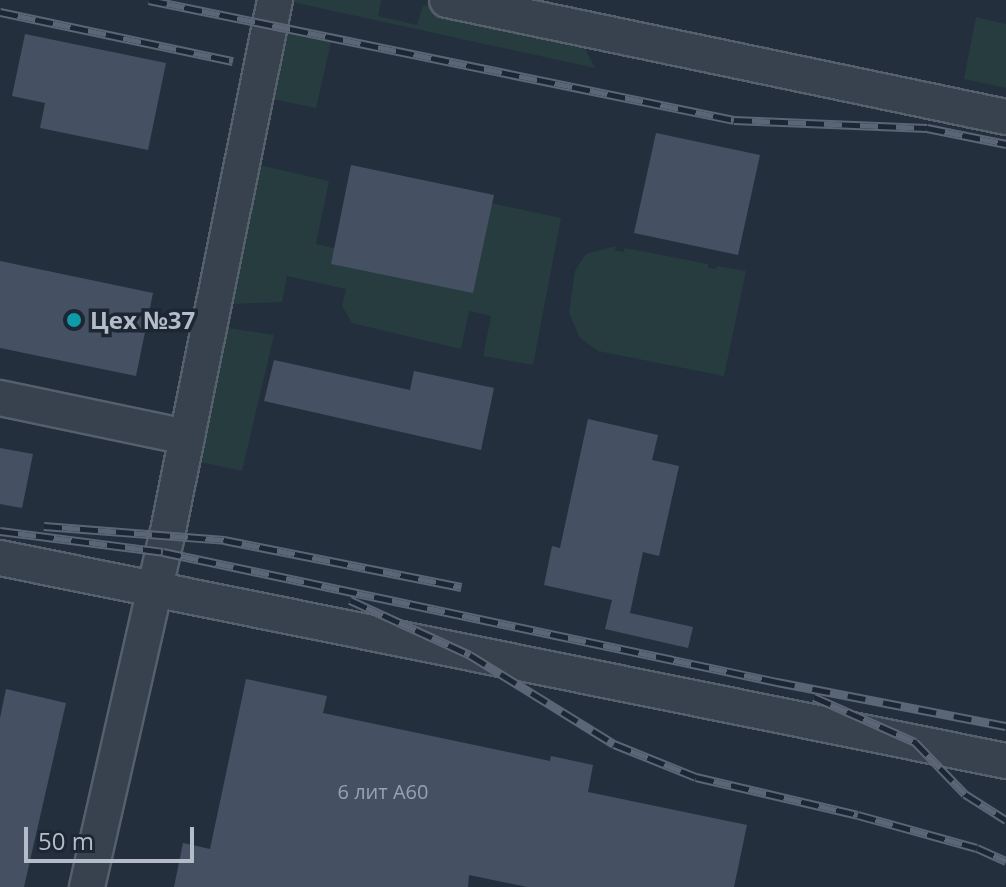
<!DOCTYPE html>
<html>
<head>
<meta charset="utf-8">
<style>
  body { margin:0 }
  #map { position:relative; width:1006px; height:887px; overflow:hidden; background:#242f3e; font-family:"Open Sans",sans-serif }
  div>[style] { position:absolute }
  .green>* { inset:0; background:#263c3f }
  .building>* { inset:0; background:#455162 }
  .roads { filter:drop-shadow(2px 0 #565f6c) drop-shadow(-2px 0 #565f6c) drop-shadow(0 2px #565f6c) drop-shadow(0 -2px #565f6c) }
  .minor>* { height:34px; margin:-17px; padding:0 17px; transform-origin:17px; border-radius:17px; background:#38414e }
  .rail>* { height:9px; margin-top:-4.5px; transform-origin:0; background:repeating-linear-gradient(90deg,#1d2633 0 18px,#5a6575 0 36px); box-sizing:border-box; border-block:2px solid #5a6575 }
  .dots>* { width:22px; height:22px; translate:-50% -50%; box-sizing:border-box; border:4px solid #1d2633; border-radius:50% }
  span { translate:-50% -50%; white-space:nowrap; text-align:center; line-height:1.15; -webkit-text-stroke:7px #1d2633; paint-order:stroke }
  .number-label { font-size:20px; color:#98a1af }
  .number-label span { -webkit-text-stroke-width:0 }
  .poi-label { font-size:24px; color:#b4bcc9; font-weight:700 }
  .left { translate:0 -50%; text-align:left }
  .scale { position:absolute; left:24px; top:827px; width:170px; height:36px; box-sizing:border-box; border:4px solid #b4bcc9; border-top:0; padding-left:10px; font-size:24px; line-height:28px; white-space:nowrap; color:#b4bcc9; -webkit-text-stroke:6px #1d2633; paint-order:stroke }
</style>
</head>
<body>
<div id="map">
  <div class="green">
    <div style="clip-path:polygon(283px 0,381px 0,378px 16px,417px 25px,423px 5px,565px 34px,583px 45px,595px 68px)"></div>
    <div style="clip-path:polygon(976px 17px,1006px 24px,1006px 88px,964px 79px)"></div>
    <div style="clip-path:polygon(278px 30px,331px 42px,316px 108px,272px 99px)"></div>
    <div style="clip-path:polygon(251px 163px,329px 181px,316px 244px,455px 276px,471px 199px,561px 218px,533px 365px,483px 356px,491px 316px,469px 311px,461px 349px,352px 323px,342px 306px,346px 289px,287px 276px,282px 302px,230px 304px)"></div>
    <div style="clip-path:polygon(616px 246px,615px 250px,623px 252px,625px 248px,708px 264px,708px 268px,716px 269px,717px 266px,746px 271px,724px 376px,598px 351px,580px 338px,569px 313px,575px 271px,586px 254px)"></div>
    <div style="clip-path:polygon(220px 327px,274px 335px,242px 471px,192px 460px)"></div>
  </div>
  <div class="building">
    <div style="clip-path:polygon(25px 34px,166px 63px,148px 150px,40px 128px,45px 103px,12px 96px)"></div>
    <div style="clip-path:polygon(656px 133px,760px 155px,738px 255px,634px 233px)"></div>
    <div style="clip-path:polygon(351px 165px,494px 195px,473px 293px,331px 264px)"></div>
    <div style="clip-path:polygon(0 261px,153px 293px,136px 376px,0 348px)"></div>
    <div style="clip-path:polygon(274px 360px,410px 390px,414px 371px,494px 388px,481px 450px,264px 401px)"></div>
    <div style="clip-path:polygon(588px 419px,658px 435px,652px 460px,679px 466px,659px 556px,643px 552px,630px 613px,693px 627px,688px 648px,605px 629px,612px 600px,544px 585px,552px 546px,560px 548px)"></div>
    <div style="clip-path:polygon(0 448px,33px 454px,22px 508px,0 504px)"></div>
    <div style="clip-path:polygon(246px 679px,327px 696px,323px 713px,550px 761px,551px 756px,593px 765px,588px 792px,747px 825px,734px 887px,527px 887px,469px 875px,468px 887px,174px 887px,183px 843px,210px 849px)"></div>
    <div style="clip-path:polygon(6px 689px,66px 703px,24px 887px,0 887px,0 718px)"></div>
  </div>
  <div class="roads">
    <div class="minor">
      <div style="left:447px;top:0;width:571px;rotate:11.82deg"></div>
      <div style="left:0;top:398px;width:191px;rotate:11.8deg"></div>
      <div style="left:0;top:558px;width:1026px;rotate:11.41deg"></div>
      <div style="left:87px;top:887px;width:360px;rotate:-77.2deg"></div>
      <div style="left:167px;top:536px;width:547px;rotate:-78.61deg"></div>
    </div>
  </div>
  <div class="rail">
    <div style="left:149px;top:0;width:597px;rotate:11.59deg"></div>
    <div style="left:734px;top:120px;width:193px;rotate:2.4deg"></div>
    <div style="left:927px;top:128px;width:81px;rotate:11.4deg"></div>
    <div style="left:0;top:12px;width:238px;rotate:11.9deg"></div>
    <div style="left:44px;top:526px;width:181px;rotate:4.4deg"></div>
    <div style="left:224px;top:540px;width:242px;rotate:11.2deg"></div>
    <div style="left:0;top:531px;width:164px;rotate:7.3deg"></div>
    <div style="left:163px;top:552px;width:628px;rotate:11.95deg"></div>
    <div style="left:777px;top:682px;width:233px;rotate:10.9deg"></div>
    <div style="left:350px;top:600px;width:132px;rotate:24.6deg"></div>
    <div style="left:470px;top:655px;width:169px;rotate:31.7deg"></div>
    <div style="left:614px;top:744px;width:88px;rotate:21.9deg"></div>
    <div style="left:696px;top:777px;width:166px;rotate:13.2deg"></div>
    <div style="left:858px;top:815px;width:123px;rotate:15.5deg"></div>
    <div style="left:977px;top:848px;width:32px;rotate:24deg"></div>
    <div style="left:814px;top:697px;width:111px;rotate:24deg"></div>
    <div style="left:915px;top:742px;width:72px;rotate:46.1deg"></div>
    <div style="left:965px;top:794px;width:49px;rotate:32.4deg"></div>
  </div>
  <div class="dots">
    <div style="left:74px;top:320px;background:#0f9aa8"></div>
  </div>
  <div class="number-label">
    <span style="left:383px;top:791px">6 лит А60</span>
  </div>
  <div class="poi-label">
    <span class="left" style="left:90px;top:320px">Цех №37</span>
  </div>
  <div class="scale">50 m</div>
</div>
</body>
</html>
